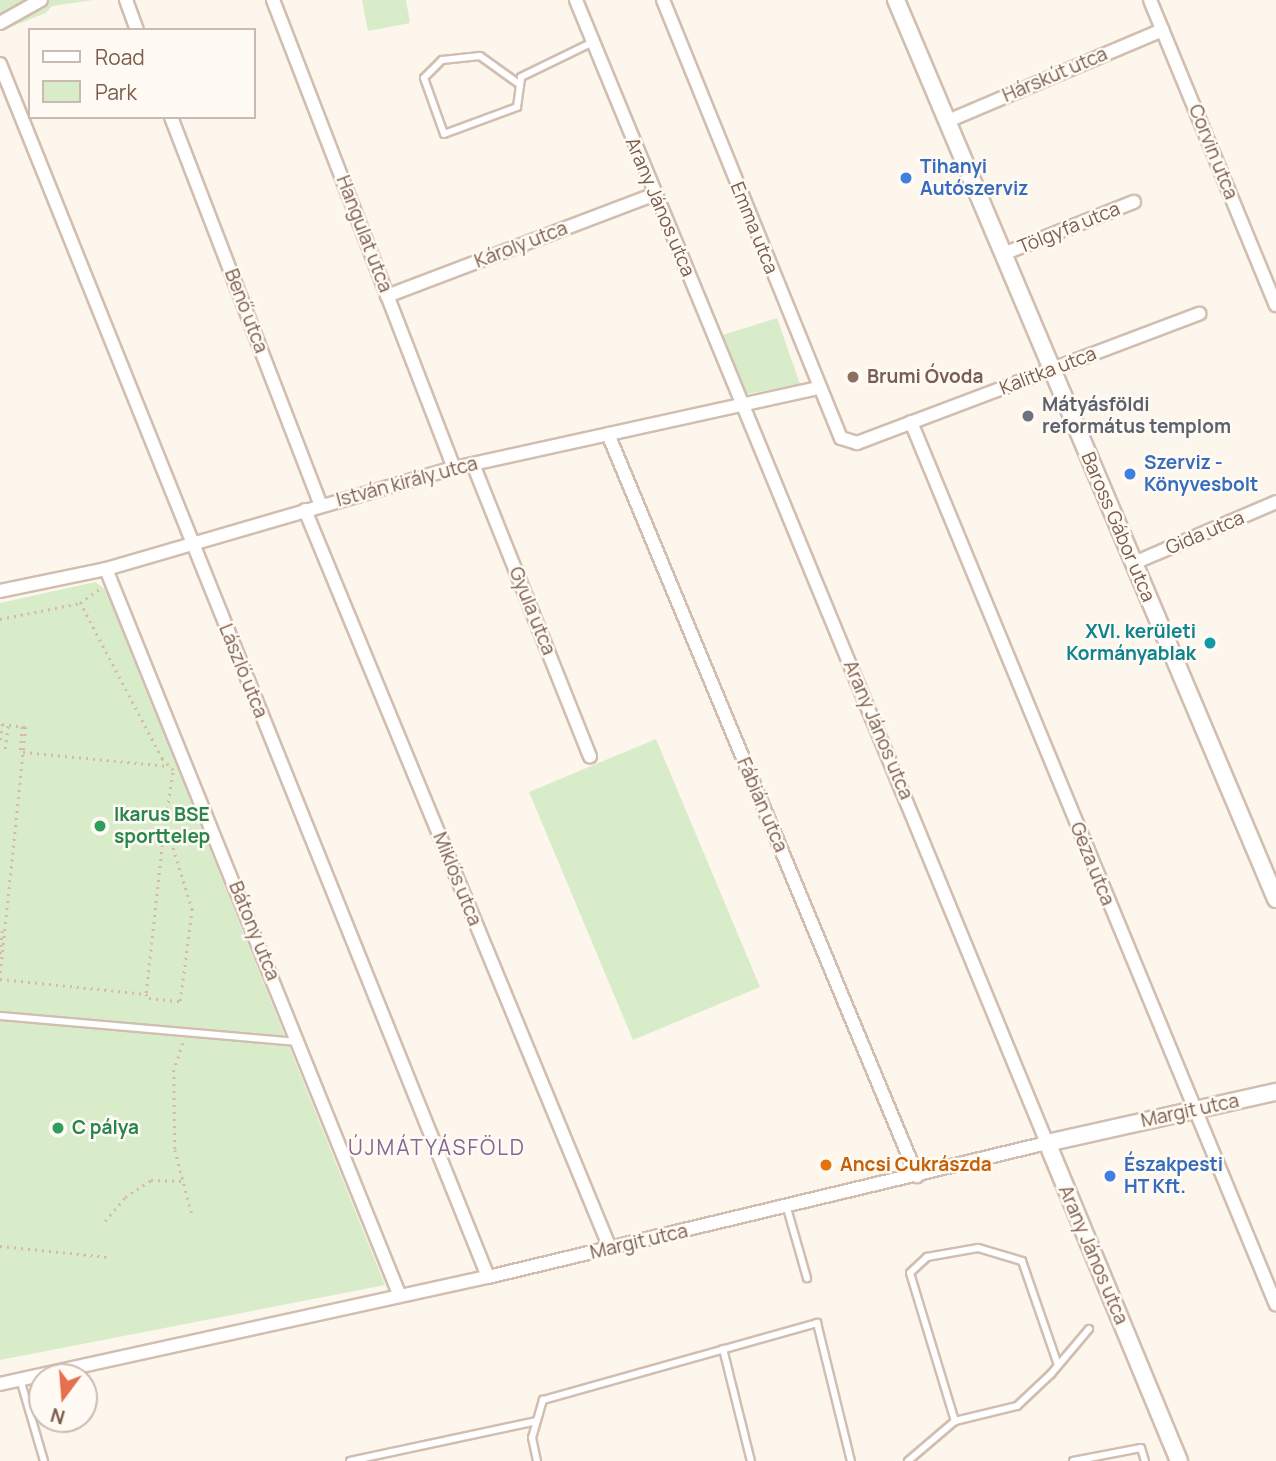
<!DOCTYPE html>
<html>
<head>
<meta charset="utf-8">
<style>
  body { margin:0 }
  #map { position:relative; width:1276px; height:1461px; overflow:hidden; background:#fdf6ec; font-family:Manrope,sans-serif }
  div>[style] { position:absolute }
  .green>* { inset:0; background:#d8ecc9 }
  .path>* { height:2.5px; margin-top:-1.25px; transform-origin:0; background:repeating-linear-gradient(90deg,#d9b8a5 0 2px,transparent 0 7px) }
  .roads { filter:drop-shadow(2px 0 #d1beb0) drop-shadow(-2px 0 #d1beb0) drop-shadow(0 2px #d1beb0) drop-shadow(0 -2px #d1beb0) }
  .service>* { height:6px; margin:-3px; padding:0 3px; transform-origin:3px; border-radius:3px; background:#fff }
  .minor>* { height:12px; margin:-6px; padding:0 6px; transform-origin:6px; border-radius:6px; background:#fff }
  .tertiary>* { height:16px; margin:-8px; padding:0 8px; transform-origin:8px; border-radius:8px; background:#fff }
  .dots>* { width:19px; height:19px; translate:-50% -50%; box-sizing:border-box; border:4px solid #fffaf3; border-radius:50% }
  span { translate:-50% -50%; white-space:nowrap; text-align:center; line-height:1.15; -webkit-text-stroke:5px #fffaf3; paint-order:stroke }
  .street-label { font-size:19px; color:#7a5c4d }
  .shop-label { font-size:19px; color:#366cbe; font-weight:700 }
  .left { translate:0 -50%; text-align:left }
  .education-label { font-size:19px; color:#785e54; font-weight:700 }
  .worship-label { font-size:19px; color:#5b616d; font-weight:700 }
  .culture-label { font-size:19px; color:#0d838f; font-weight:700 }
  .right { translate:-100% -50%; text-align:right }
  .leisure-label { font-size:19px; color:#27864d; font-weight:700 }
  .food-label { font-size:19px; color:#c56008; font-weight:700 }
  .neighbourhood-label { font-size:21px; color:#846695; letter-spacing:2px }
  .legend { position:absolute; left:28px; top:28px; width:228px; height:91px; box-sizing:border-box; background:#fffaf3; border:2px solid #cabbb1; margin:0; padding:9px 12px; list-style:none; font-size:21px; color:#7a5c4d }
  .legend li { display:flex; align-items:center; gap:14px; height:35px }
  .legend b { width:35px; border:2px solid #cabbb1 }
  .north { position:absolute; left:28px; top:1363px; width:70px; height:70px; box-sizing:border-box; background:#fffaf3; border:2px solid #cabbb1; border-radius:50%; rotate:196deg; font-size:19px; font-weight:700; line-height:28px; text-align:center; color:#7a5c4d }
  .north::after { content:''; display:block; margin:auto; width:24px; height:32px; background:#e76f51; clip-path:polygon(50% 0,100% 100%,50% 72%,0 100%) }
</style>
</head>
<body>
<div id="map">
  <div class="green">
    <div style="clip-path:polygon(0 0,93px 0,52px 6px,46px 13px,0 31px)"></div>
    <div style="clip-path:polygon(362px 0,406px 0,410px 23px,368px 31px)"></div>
    <div style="clip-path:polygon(777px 318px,800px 384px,747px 394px,723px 335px)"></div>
    <div style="clip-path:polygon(95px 582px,105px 589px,385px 1285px,0 1360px,0 603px)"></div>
    <div style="clip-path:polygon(656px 739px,760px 987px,633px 1040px,529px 792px)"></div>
  </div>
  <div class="path">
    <div style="left:0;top:619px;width:82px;rotate:-11.3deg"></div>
    <div style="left:80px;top:603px;width:27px;rotate:-36deg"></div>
    <div style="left:0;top:740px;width:16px;rotate:-83deg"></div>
    <div style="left:2px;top:724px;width:24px;rotate:7deg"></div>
    <div style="left:26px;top:727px;width:253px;rotate:95.9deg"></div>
    <div style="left:0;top:979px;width:147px;rotate:5.9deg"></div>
    <div style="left:146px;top:994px;width:5px;rotate:53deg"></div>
    <div style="left:149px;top:998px;width:31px;rotate:6deg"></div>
    <div style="left:180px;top:1001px;width:92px;rotate:-82.5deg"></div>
    <div style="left:192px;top:910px;width:91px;rotate:-107.2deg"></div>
    <div style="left:165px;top:823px;width:54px;rotate:-81.4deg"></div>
    <div style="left:173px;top:770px;width:16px;rotate:-135deg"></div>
    <div style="left:162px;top:759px;width:176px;rotate:-117.7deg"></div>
    <div style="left:5px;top:749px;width:24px;rotate:-83deg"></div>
    <div style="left:20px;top:750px;width:24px;rotate:-85deg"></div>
    <div style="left:23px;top:752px;width:147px;rotate:5.5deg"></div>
    <div style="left:0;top:954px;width:23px;rotate:-85deg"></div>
    <div style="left:146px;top:993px;width:168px;rotate:-83.8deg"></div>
    <div style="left:183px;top:1043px;width:28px;rotate:108deg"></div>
    <div style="left:174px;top:1070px;width:80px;rotate:89.3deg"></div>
    <div style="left:175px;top:1150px;width:70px;rotate:75.2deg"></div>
    <div style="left:105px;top:1221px;width:31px;rotate:-50deg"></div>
    <div style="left:125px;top:1197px;width:31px;rotate:-33deg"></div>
    <div style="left:151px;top:1180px;width:32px;rotate:2deg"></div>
    <div style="left:0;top:1246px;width:109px;rotate:5.8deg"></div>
  </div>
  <div class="roads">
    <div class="service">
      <div style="left:519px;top:84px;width:48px;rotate:-144.3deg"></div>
      <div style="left:480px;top:56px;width:38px;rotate:174deg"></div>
      <div style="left:442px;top:60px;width:25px;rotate:135deg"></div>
      <div style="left:424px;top:78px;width:59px;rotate:70.3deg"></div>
      <div style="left:444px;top:134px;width:78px;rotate:-20.3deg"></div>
      <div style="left:517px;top:107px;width:30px;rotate:-82deg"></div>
      <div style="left:521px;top:77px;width:80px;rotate:-25.9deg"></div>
      <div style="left:0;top:1016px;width:299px;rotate:5deg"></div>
      <div style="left:787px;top:1208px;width:73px;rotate:74.1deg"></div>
      <div style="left:723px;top:1349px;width:115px;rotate:76deg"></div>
      <div style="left:1058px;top:1365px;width:110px;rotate:-109.1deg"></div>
      <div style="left:1022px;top:1261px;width:46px;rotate:-163.5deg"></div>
      <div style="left:978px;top:1248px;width:52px;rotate:170deg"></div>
      <div style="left:927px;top:1257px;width:23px;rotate:137deg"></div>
      <div style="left:910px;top:1273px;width:155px;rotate:73.1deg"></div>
      <div style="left:955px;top:1421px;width:64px;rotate:-13.6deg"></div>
      <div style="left:1017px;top:1406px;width:47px;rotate:-43.3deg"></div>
      <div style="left:1051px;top:1374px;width:59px;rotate:-49.8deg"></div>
      <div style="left:20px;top:1379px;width:85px;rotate:73.7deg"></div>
      <div style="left:350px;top:1461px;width:191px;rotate:-12.1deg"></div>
      <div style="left:537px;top:1461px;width:24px;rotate:-102deg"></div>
      <div style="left:532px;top:1438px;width:40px;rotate:-74deg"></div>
      <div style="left:543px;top:1400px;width:285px;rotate:-15.7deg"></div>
      <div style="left:817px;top:1323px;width:142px;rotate:76.2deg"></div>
      <div style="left:908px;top:1461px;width:62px;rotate:-40.4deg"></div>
      <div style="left:1073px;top:1461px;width:69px;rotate:-10.8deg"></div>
      <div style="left:1141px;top:1448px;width:14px;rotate:73deg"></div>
    </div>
    <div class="minor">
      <div style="left:126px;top:0;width:32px;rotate:70deg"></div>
      <div style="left:273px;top:0;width:502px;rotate:68.86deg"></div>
      <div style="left:663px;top:0;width:473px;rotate:67.9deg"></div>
      <div style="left:841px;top:438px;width:17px;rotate:17deg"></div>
      <div style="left:857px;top:443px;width:366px;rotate:-20.7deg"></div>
      <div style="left:1150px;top:0;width:330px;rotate:67.6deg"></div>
      <div style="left:0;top:23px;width:47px;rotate:-29.3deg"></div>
      <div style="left:0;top:64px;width:1307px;rotate:68.08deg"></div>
      <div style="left:171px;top:117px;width:416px;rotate:68.9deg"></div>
      <div style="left:948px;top:121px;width:233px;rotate:-23deg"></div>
      <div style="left:1003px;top:254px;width:141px;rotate:-21.7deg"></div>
      <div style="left:387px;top:296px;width:287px;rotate:-20.8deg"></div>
      <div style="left:911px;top:422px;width:955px;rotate:67.54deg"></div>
      <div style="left:608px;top:434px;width:804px;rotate:67.39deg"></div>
      <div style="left:473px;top:464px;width:315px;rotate:68.2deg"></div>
      <div style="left:305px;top:510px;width:799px;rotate:67.55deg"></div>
      <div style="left:1134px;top:563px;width:155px;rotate:-23.2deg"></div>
      <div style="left:106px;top:569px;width:782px;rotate:67.99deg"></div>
      <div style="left:0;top:591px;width:108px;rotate:-11.7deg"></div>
      <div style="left:106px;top:569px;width:362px;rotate:-16.2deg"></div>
      <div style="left:454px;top:468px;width:372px;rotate:-12.4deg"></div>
      <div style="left:0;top:1384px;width:500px;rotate:-12.4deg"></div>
      <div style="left:488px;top:1277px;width:575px;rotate:-13.48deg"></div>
      <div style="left:1047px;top:1143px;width:1236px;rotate:-112.4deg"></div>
    </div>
    <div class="tertiary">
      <div style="left:896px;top:0;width:976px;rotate:67.09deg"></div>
      <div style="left:1179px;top:1461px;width:344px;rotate:-112.5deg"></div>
      <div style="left:1047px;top:1143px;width:235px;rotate:-12.6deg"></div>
    </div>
  </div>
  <div class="dots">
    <div style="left:906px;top:178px;background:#3f7fe0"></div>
    <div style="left:853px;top:377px;background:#8d6e63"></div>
    <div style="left:1028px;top:416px;background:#6b7280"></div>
    <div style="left:1130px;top:474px;background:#3f7fe0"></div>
    <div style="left:1210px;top:643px;background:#0f9aa8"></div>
    <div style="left:100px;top:826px;background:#2e9e5b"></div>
    <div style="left:58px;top:1128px;background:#2e9e5b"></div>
    <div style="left:826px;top:1165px;background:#e8710a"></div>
    <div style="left:1110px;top:1176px;background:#3f7fe0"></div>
  </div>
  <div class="street-label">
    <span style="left:1055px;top:75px;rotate:-23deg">Hárskút utca</span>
    <span style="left:1213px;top:152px;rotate:68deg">Corvin utca</span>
    <span style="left:660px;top:207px;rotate:67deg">Arany János utca</span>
    <span style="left:754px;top:228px;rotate:68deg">Emma utca</span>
    <span style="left:1069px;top:228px;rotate:-22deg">Tölgyfa utca</span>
    <span style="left:364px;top:234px;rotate:69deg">Hangulat utca</span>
    <span style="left:521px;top:245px;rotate:-21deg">Károly utca</span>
    <span style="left:246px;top:311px;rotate:69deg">Benő utca</span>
    <span style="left:1048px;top:371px;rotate:-21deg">Kalitka utca</span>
    <span style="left:407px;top:482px;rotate:-15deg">István király utca</span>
    <span style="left:1118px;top:527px;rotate:67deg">Baross Gábor utca</span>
    <span style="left:1205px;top:533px;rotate:-23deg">Gida utca</span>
    <span style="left:532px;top:611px;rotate:68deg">Gyula utca</span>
    <span style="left:243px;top:671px;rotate:68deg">László utca</span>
    <span style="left:878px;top:730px;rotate:67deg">Arany János utca</span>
    <span style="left:762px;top:805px;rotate:67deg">Fábián utca</span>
    <span style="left:1092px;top:864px;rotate:68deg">Géza utca</span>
    <span style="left:457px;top:879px;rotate:68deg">Miklós utca</span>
    <span style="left:254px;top:931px;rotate:68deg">Bátony utca</span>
    <span style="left:1190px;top:1111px;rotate:-12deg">Margit utca</span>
    <span style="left:639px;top:1242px;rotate:-13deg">Margit utca</span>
    <span style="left:1093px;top:1255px;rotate:67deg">Arany János utca</span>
  </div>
  <div class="shop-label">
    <span class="left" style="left:920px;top:178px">Tihanyi<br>Autószerviz</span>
    <span class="left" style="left:1144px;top:474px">Szerviz -<br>Könyvesbolt</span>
    <span class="left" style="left:1124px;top:1176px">Északpesti<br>HT Kft.</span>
  </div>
  <div class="education-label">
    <span class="left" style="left:867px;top:377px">Brumi Óvoda</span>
  </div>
  <div class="worship-label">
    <span class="left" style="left:1042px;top:416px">Mátyásföldi<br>református templom</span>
  </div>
  <div class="culture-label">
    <span class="right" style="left:1196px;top:643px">XVI. kerületi<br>Kormányablak</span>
  </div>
  <div class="leisure-label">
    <span class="left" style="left:114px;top:826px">Ikarus BSE<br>sporttelep</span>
    <span class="left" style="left:72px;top:1128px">C pálya</span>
  </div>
  <div class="food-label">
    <span class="left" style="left:840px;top:1165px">Ancsi Cukrászda</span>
  </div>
  <div class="neighbourhood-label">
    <span style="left:437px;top:1147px">ÚJMÁTYÁSFÖLD</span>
  </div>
  <ul class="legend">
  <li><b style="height:9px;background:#fff"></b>Road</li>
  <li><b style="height:19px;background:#d8ecc9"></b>Park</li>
  </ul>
  <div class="north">N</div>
</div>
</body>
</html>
